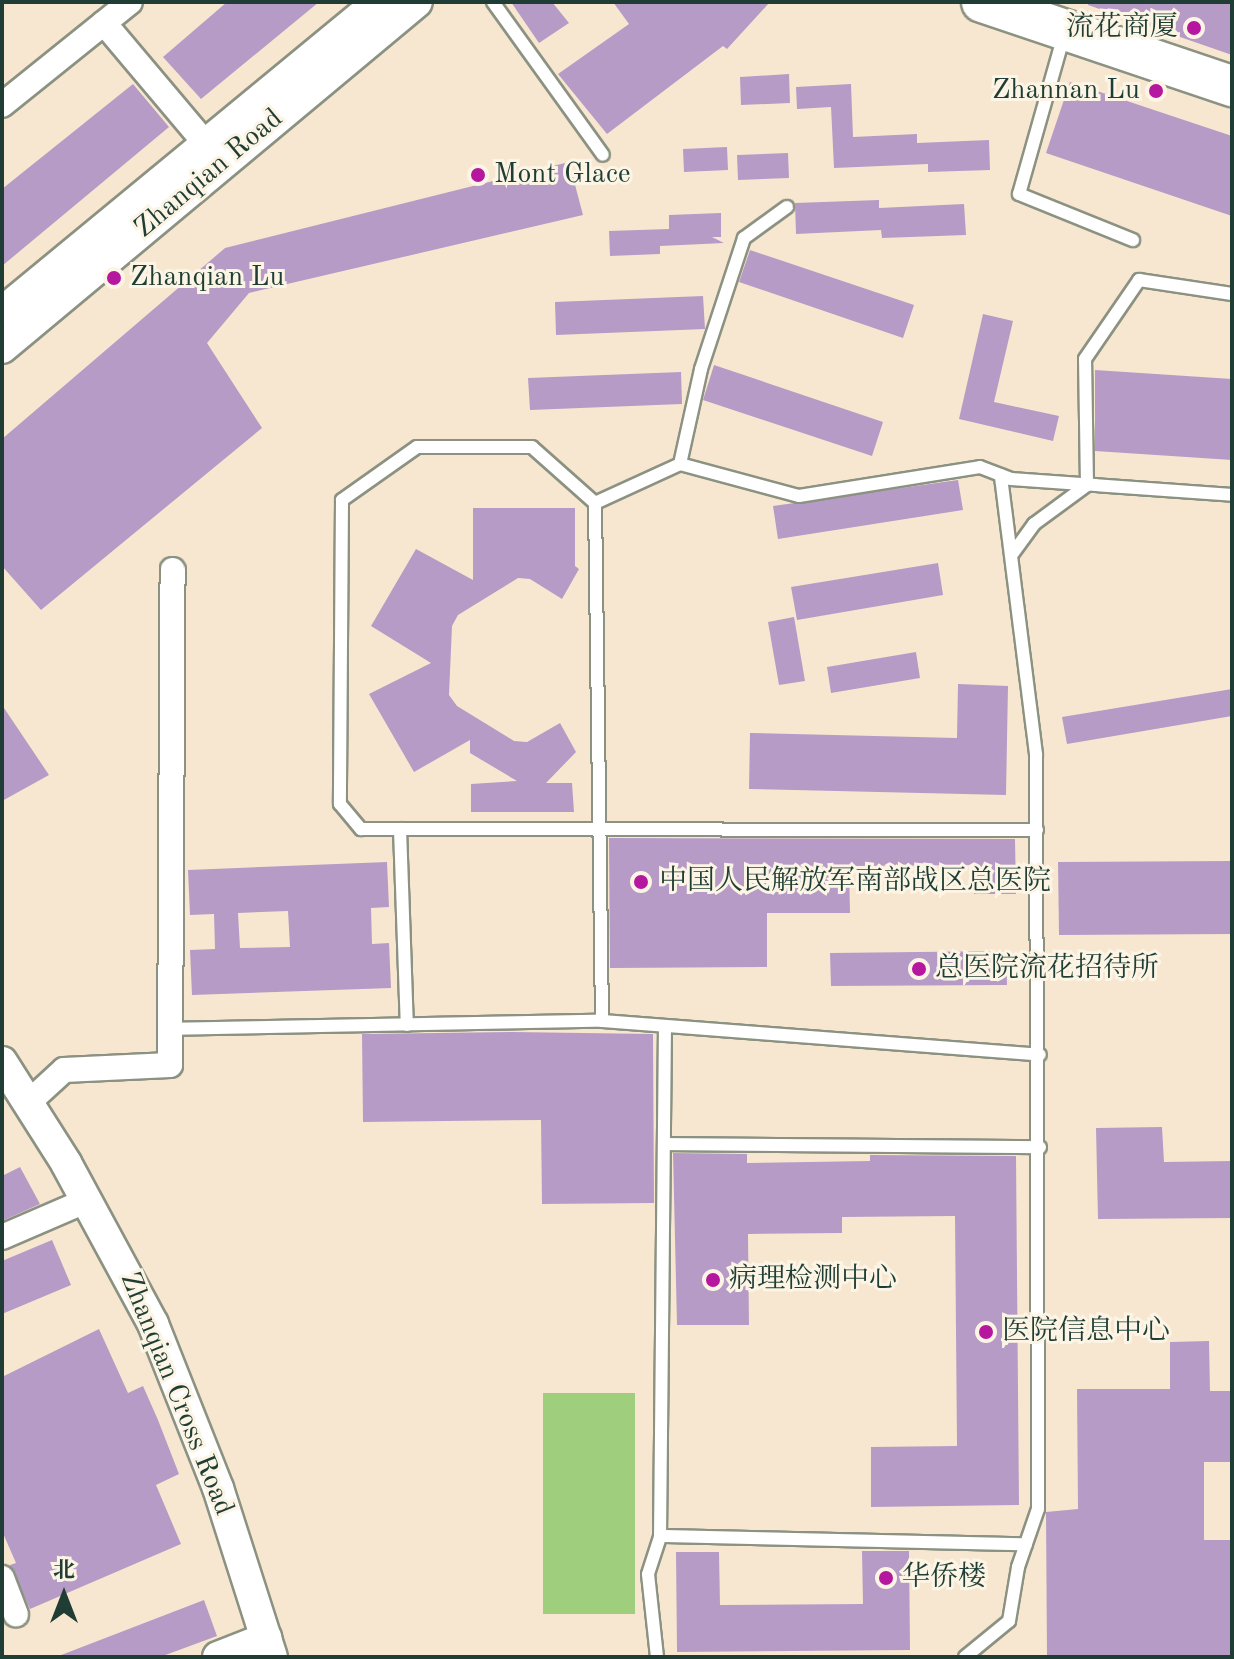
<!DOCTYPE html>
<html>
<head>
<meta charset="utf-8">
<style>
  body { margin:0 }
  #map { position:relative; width:1234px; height:1659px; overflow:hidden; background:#f8e7d0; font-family:"Old Standard TT","Noto Serif SC",serif }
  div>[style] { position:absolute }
  .green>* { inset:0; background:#9fce7c }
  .building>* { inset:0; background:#b69bc6 }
  .roads { filter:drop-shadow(2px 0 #8c9282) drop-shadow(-2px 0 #8c9282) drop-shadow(0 2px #8c9282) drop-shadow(0 -2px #8c9282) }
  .service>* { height:12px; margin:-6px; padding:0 6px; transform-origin:6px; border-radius:6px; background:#fff }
  .minor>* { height:24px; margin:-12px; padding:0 12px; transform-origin:12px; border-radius:12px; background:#fff }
  .tertiary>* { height:30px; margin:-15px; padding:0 15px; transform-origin:15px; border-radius:15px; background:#fff }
  .primary>* { height:40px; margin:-20px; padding:0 20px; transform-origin:20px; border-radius:20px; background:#fff }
  .dots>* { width:22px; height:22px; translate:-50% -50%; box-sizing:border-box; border:4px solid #fcf5e5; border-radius:50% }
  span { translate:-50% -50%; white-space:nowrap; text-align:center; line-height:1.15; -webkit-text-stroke:6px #fcf5e5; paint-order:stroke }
  .poi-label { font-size:28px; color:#1f3d34 }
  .right { translate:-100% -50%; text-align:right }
  .left { translate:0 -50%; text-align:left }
  .street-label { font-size:28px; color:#1f3d34 }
  .frame { position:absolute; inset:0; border:4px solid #1f3d34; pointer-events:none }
  .north { position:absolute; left:24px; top:1555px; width:80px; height:80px; -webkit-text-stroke:6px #fcf5e5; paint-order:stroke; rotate:0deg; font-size:22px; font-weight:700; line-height:32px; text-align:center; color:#1f3d34 }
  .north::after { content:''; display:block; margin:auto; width:28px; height:36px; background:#1f3d34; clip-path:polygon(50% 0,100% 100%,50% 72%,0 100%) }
</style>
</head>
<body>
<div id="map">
  <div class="green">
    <div style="clip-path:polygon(543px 1393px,635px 1393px,635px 1614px,543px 1614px)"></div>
  </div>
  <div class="building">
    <div style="clip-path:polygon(227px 2px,319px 2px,201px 99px,163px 57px)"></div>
    <div style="clip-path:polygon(511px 2px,552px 2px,569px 23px,539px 43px)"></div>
    <div style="clip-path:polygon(613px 2px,770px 2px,727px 49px,723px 46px,607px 134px,558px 74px,629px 24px)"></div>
    <div style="clip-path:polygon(1089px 2px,1232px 2px,1232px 55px,1088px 5px)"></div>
    <div style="clip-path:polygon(789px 74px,790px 103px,741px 105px,740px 77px)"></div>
    <div style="clip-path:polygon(1070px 82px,1232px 136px,1232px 216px,1046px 153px)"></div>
    <div style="clip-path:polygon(133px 84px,169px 127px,2px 266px,2px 189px)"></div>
    <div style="clip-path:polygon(851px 84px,853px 137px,917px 134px,917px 143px,989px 140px,990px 170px,928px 172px,928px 164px,834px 168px,831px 107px,797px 109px,796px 87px)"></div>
    <div style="clip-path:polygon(727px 147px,728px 170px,684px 172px,683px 149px)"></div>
    <div style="clip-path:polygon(788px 153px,789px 178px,738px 180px,737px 155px)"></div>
    <div style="clip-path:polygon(569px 162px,583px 215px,249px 293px,207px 343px,262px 428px,41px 610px,2px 566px,2px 439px,225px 248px)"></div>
    <div style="clip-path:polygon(879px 200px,879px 208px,964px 204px,966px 235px,882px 238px,881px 230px,796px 234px,795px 203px)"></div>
    <div style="clip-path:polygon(721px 213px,721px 237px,712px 237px,724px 243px,660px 246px,660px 254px,610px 256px,609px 231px,669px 229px,669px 215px)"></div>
    <div style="clip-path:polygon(750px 250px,914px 305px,903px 338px,739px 282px)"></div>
    <div style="clip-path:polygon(703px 296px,705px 329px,556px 335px,555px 302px)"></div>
    <div style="clip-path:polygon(983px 314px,1013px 321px,994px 402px,1059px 416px,1053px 441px,959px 419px)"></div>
    <div style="clip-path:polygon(714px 365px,883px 422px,872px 456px,703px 400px)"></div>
    <div style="clip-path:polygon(1095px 370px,1232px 379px,1232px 460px,1095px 451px)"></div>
    <div style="clip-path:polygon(681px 372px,682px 404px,530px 410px,528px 378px)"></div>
    <div style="clip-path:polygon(958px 480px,963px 510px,778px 539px,773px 506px)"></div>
    <div style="clip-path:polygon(473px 508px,575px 508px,575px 566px,579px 569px,562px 599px,530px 579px,518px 578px,458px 615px,452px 626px,449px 695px,457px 706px,514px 741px,527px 742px,560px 723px,576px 752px,546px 783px,572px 783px,574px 812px,471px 812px,471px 784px,517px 781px,470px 753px,470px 740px,414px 772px,369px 694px,431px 663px,371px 626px,416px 549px,473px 580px)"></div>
    <div style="clip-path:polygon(938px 563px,943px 595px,797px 620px,791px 587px)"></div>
    <div style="clip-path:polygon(794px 617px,805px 681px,779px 685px,768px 622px)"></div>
    <div style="clip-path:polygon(916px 652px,920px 678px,831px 693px,827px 667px)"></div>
    <div style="clip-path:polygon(958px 684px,1008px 686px,1006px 795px,749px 789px,750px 733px,957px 738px)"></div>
    <div style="clip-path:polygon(1232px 689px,1232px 716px,1067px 744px,1062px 717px)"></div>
    <div style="clip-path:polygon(2px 705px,49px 775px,2px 801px)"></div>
    <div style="clip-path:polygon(609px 838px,1015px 839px,1016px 894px,974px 894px,974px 865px,849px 866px,850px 913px,767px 913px,767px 967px,610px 968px)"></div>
    <div style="clip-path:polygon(1232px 861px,1232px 934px,1059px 935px,1058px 862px)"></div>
    <div style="clip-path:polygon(evenodd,387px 862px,389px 907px,371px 908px,372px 944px,389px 943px,391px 988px,192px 995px,190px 950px,215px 949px,214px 914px,190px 915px,188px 870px,387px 862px,288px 911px,290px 947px,240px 948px,238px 913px,288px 911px)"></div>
    <div style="clip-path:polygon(1006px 951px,1007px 985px,831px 986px,830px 953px)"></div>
    <div style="clip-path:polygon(513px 1032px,653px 1034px,654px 1203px,542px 1204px,541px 1120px,363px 1122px,362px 1034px)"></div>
    <div style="clip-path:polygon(1162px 1127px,1164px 1162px,1232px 1161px,1232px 1218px,1098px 1219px,1096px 1128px)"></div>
    <div style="clip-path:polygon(673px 1153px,747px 1154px,747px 1163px,870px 1161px,870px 1155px,1016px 1156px,1019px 1505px,871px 1507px,871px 1447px,957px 1446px,955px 1216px,842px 1217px,842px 1233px,748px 1234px,749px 1325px,677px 1325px)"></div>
    <div style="clip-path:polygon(20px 1167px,40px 1204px,2px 1221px,2px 1176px)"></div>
    <div style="clip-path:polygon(52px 1240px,71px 1285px,2px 1314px,2px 1261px)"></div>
    <div style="clip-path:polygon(99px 1329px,128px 1393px,143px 1386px,158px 1420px,179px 1474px,156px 1485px,181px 1544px,30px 1609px,10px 1565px,16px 1563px,2px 1531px,2px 1377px)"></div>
    <div style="clip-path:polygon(1209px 1341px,1210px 1391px,1232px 1391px,1232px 1462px,1204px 1462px,1204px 1540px,1232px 1540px,1232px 1657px,1047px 1657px,1046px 1512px,1078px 1509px,1077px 1389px,1170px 1389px,1170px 1342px)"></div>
    <div style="clip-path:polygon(862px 1551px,909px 1551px,910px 1650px,677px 1652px,676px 1552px,719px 1552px,720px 1605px,863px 1604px)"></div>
    <div style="clip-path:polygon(204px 1600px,217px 1636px,160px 1657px,56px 1657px)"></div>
  </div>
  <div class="roads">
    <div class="service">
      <div style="left:493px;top:2px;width:188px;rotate:54.3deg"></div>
      <div style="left:1064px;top:35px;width:165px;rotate:105.8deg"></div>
      <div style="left:1019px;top:194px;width:123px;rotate:22deg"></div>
      <div style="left:680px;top:464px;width:97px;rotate:-77.5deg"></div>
      <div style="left:701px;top:369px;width:138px;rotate:-71.8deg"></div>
      <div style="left:744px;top:238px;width:53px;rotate:-35.8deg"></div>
      <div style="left:595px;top:503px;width:84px;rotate:-138.4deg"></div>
      <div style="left:532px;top:447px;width:115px;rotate:180deg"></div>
      <div style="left:417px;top:447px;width:92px;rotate:144.8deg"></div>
      <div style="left:342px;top:500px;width:304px;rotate:90.4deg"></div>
      <div style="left:340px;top:804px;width:33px;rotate:50deg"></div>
      <div style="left:361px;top:829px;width:676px;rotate:0.08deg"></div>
      <div style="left:1013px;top:553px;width:36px;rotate:-54deg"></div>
      <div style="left:1034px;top:524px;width:66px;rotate:-36.3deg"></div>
      <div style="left:1087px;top:485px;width:126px;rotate:-90.9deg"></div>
      <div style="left:1085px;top:359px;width:96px;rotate:-55.6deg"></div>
      <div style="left:1139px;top:280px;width:94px;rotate:8.6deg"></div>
      <div style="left:400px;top:829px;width:196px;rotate:88deg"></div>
      <div style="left:602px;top:1021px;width:518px;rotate:-90.77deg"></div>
      <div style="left:595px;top:503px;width:94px;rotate:-24.6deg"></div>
      <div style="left:680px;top:464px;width:123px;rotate:15.1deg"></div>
      <div style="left:799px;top:496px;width:183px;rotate:-9.1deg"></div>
      <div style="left:980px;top:467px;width:33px;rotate:21deg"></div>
      <div style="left:1011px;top:479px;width:222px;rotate:4.1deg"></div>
      <div style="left:169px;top:1029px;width:433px;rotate:-1.1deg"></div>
      <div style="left:602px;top:1021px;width:439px;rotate:4.4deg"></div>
      <div style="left:664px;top:1144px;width:376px;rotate:0.5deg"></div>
      <div style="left:660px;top:1536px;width:366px;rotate:1.3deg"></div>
      <div style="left:657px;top:1657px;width:83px;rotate:-96.2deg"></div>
      <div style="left:648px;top:1574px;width:40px;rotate:-72deg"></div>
      <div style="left:660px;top:1536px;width:510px;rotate:-89.44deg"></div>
      <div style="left:965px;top:1657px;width:57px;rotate:-39.3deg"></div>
      <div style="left:1009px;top:1621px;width:55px;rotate:-80.5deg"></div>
      <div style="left:1018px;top:1567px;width:61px;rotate:-71deg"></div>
      <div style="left:1038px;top:1509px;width:755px;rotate:-90.15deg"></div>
      <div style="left:1036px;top:754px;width:281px;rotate:-97.2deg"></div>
    </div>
    <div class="minor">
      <div style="left:104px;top:23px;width:157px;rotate:49.9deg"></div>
      <div style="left:2px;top:105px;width:164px;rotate:-38.8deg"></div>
      <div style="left:28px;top:1103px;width:49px;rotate:-42.5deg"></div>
      <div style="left:64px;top:1070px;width:106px;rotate:-2.7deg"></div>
      <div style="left:170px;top:1065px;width:495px;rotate:-89.7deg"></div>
      <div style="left:2px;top:1237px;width:94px;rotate:-23.3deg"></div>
      <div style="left:2px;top:1578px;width:39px;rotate:69deg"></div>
    </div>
    <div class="tertiary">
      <div style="left:2px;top:312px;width:487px;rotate:-39.5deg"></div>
      <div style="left:2px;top:348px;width:540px;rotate:-39.82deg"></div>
      <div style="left:2px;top:1062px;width:120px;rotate:57.6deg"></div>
      <div style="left:66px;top:1163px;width:183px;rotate:61.6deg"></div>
      <div style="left:153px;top:1324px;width:176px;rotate:68.4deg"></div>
      <div style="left:218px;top:1488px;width:177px;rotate:72.3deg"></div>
      <div style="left:218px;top:1657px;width:52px;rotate:-21.6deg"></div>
    </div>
    <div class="primary">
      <div style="left:982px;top:2px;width:264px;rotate:18.6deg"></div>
    </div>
  </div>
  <div class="dots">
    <div style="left:1194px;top:28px;background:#b5179e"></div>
    <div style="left:1156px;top:91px;background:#b5179e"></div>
    <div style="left:478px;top:175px;background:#b5179e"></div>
    <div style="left:114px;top:278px;background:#b5179e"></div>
    <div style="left:641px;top:882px;background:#b5179e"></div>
    <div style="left:919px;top:969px;background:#b5179e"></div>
    <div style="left:713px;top:1280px;background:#b5179e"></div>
    <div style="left:986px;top:1332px;background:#b5179e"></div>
    <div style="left:886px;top:1578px;background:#b5179e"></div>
  </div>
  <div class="poi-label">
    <span class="right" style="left:1178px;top:28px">流花商厦</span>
    <span class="right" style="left:1140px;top:91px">Zhannan Lu</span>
    <span class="left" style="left:494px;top:175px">Mont Glace</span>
    <span class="left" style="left:130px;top:278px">Zhanqian Lu</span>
    <span class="left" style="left:659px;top:882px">中国人民解放军南部战区总医院</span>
    <span class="left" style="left:935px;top:969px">总医院流花招待所</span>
    <span class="left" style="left:729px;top:1280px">病理检测中心</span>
    <span class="left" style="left:1002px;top:1332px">医院信息中心</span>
    <span class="left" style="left:902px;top:1578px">华侨楼</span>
  </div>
  <div class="street-label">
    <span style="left:209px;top:174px;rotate:-40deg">Zhanqian Road</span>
    <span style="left:176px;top:1394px;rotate:68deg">Zhanqian Cross Road</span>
  </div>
  <div class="frame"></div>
  <div class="north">北</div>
</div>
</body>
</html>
